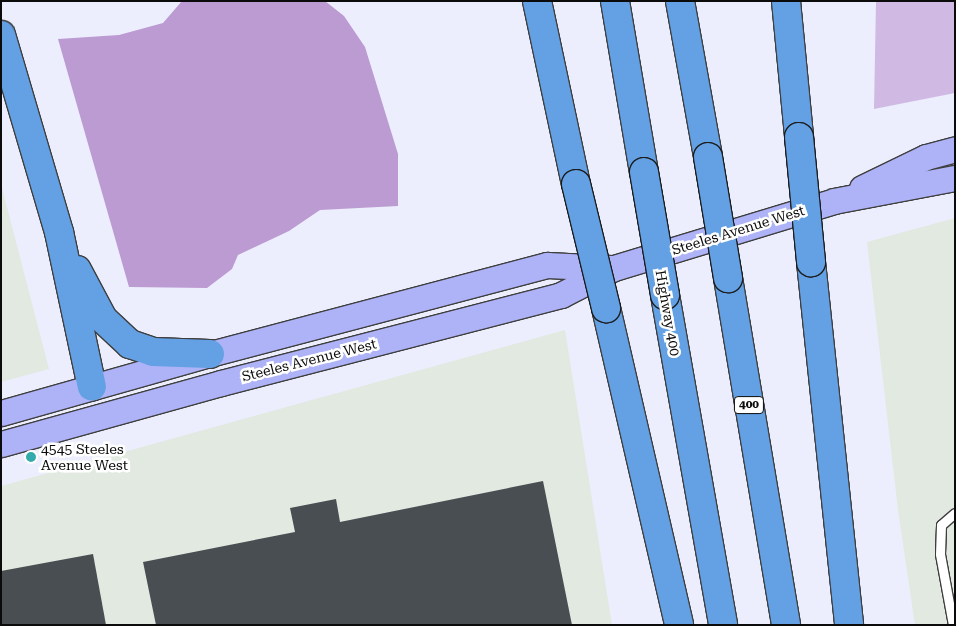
<!DOCTYPE html>
<html>
<head>
<meta charset="utf-8">
<style>
  body { margin:0 }
  #map { position:relative; width:956px; height:626px; overflow:hidden; background:#eceefd; font-family:"Roboto Serif",serif }
  div>[style] { position:absolute }
  .industrial>* { inset:0; background:#e1e9e0 }
  .green>* { inset:0; background:#d0bae3 }
  .forest>* { inset:0; background:#bc9bd2 }
  .building>* { inset:0; background:#494e53 }
  .roads { filter:drop-shadow(1px 0 #3e3e3e) drop-shadow(-1px 0 #3e3e3e) drop-shadow(0 1px #3e3e3e) drop-shadow(0 -1px #3e3e3e) }
  .lane>* { height:9px; margin:-4.5px; padding:0 4.5px; transform-origin:4.5px; border-radius:4.5px; background:#fff }
  .secondary>* { height:25px; margin:-12.5px; padding:0 12.5px; transform-origin:12.5px; border-radius:12.5px; background:#aeb2f6 }
  .highway>* { height:28px; margin:-14px; padding:0 14px; transform-origin:14px; border-radius:14px; background:#63a1e4 }
  .bridges { filter:drop-shadow(1px 0 #1c1c1c) drop-shadow(-1px 0 #1c1c1c) drop-shadow(0 1px #1c1c1c) drop-shadow(0 -1px #1c1c1c) }
  .highway-bridge>* { height:28px; margin:-14px; padding:0 14px; transform-origin:14px; border-radius:14px; background:#63a1e4 }
  .dots>* { width:14px; height:14px; translate:-50% -50%; box-sizing:border-box; border:2px solid #fff; border-radius:50% }
  span { translate:-50% -50%; white-space:nowrap; text-align:center; line-height:1.15; -webkit-text-stroke:5px #fff; paint-order:stroke }
  .shield-label span { padding:1px 4px; background:#fff; border:1px solid; border-radius:4px; -webkit-text-stroke-width:0 }
  .shield-label { font-size:12px; color:#0b0b0b; font-weight:700 }
  .street-label { font-size:14px; color:#0b0b0b }
  .poi-label { font-size:14px; color:#0b0b0b }
  .left { translate:0 -50%; text-align:left }
  .frame { position:absolute; inset:0; border:2px solid #0b0b0b; pointer-events:none }
</style>
</head>
<body>
<div id="map">
  <div class="industrial">
    <div style="clip-path:polygon(1px 184px,49px 369px,1px 382px)"></div>
    <div style="clip-path:polygon(955px 218px,955px 625px,915px 625px,898px 510px,867px 242px)"></div>
    <div style="clip-path:polygon(565px 330px,612px 625px,1px 625px,1px 486px)"></div>
  </div>
  <div class="green">
    <div style="clip-path:polygon(876px 1px,955px 1px,955px 93px,874px 109px)"></div>
  </div>
  <div class="forest">
    <div style="clip-path:polygon(182px 1px,325px 1px,344px 16px,365px 47px,398px 154px,398px 206px,320px 210px,289px 231px,238px 255px,232px 269px,207px 288px,129px 287px,58px 39px,119px 35px,163px 23px)"></div>
  </div>
  <div class="building">
    <div style="clip-path:polygon(543px 481px,572px 625px,156px 625px,143px 562px,295px 532px,290px 508px,336px 499px,340px 522px)"></div>
    <div style="clip-path:polygon(93px 554px,106px 625px,1px 625px,1px 571px)"></div>
  </div>
  <div class="roads">
    <div class="lane">
      <div style="left:953px;top:625px;width:72px;rotate:-100.4deg"></div>
      <div style="left:940px;top:554px;width:29px;rotate:-88deg"></div>
      <div style="left:941px;top:525px;width:18px;rotate:-41deg"></div>
    </div>
    <div class="secondary">
      <div style="left:862px;top:188px;width:71px;rotate:-25.8deg"></div>
      <div style="left:926px;top:157px;width:30px;rotate:-15deg"></div>
      <div style="left:1px;top:413px;width:217px;rotate:-15.8deg"></div>
      <div style="left:210px;top:354px;width:349px;rotate:-14.8deg"></div>
      <div style="left:547px;top:265px;width:64px;rotate:2.7deg"></div>
      <div style="left:1px;top:444px;width:228px;rotate:-15.5deg"></div>
      <div style="left:221px;top:383px;width:351px;rotate:-14.5deg"></div>
      <div style="left:561px;top:295px;width:59px;rotate:-27deg"></div>
      <div style="left:614px;top:268px;width:230px;rotate:-16.9deg"></div>
      <div style="left:834px;top:201px;width:123px;rotate:-10.8deg"></div>
    </div>
    <div class="highway">
      <div style="left:537px;top:1px;width:187px;rotate:78deg"></div>
      <div style="left:615px;top:1px;width:173px;rotate:80.4deg"></div>
      <div style="left:680px;top:1px;width:158px;rotate:79.8deg"></div>
      <div style="left:786px;top:1px;width:137px;rotate:84.5deg"></div>
      <div style="left:1px;top:35px;width:205px;rotate:73.6deg"></div>
      <div style="left:59px;top:232px;width:158px;rotate:78deg"></div>
      <div style="left:811px;top:262px;width:365px;rotate:84deg"></div>
      <div style="left:77px;top:270px;width:55px;rotate:62deg"></div>
      <div style="left:103px;top:319px;width:37px;rotate:43deg"></div>
      <div style="left:130px;top:344px;width:24px;rotate:19deg"></div>
      <div style="left:153px;top:352px;width:57px;rotate:2deg"></div>
      <div style="left:728px;top:278px;width:352px;rotate:80.5deg"></div>
      <div style="left:665px;top:295px;width:335px;rotate:80deg"></div>
      <div style="left:606px;top:308px;width:325px;rotate:77deg"></div>
    </div>
  </div>
  <div class="bridges">
    <div class="highway-bridge">
      <div style="left:799px;top:137px;width:126px;rotate:84.5deg"></div>
      <div style="left:708px;top:157px;width:123px;rotate:80.6deg"></div>
      <div style="left:644px;top:172px;width:125px;rotate:80.3deg"></div>
      <div style="left:576px;top:184px;width:128px;rotate:76.4deg"></div>
    </div>
  </div>
  <div class="dots">
    <div style="left:31px;top:457px;background:#33aaac"></div>
  </div>
  <div class="shield-label">
    <span style="left:749px;top:405px">400</span>
  </div>
  <div class="street-label">
    <span style="left:738px;top:230px;rotate:-17deg">Steeles Avenue West</span>
    <span style="left:668px;top:313px;rotate:80deg">Highway 400</span>
    <span style="left:309px;top:360px;rotate:-14deg">Steeles Avenue West</span>
  </div>
  <div class="poi-label">
    <span class="left" style="left:41px;top:457px">4545 Steeles<br>Avenue West</span>
  </div>
  <div class="frame"></div>
</div>
</body>
</html>
